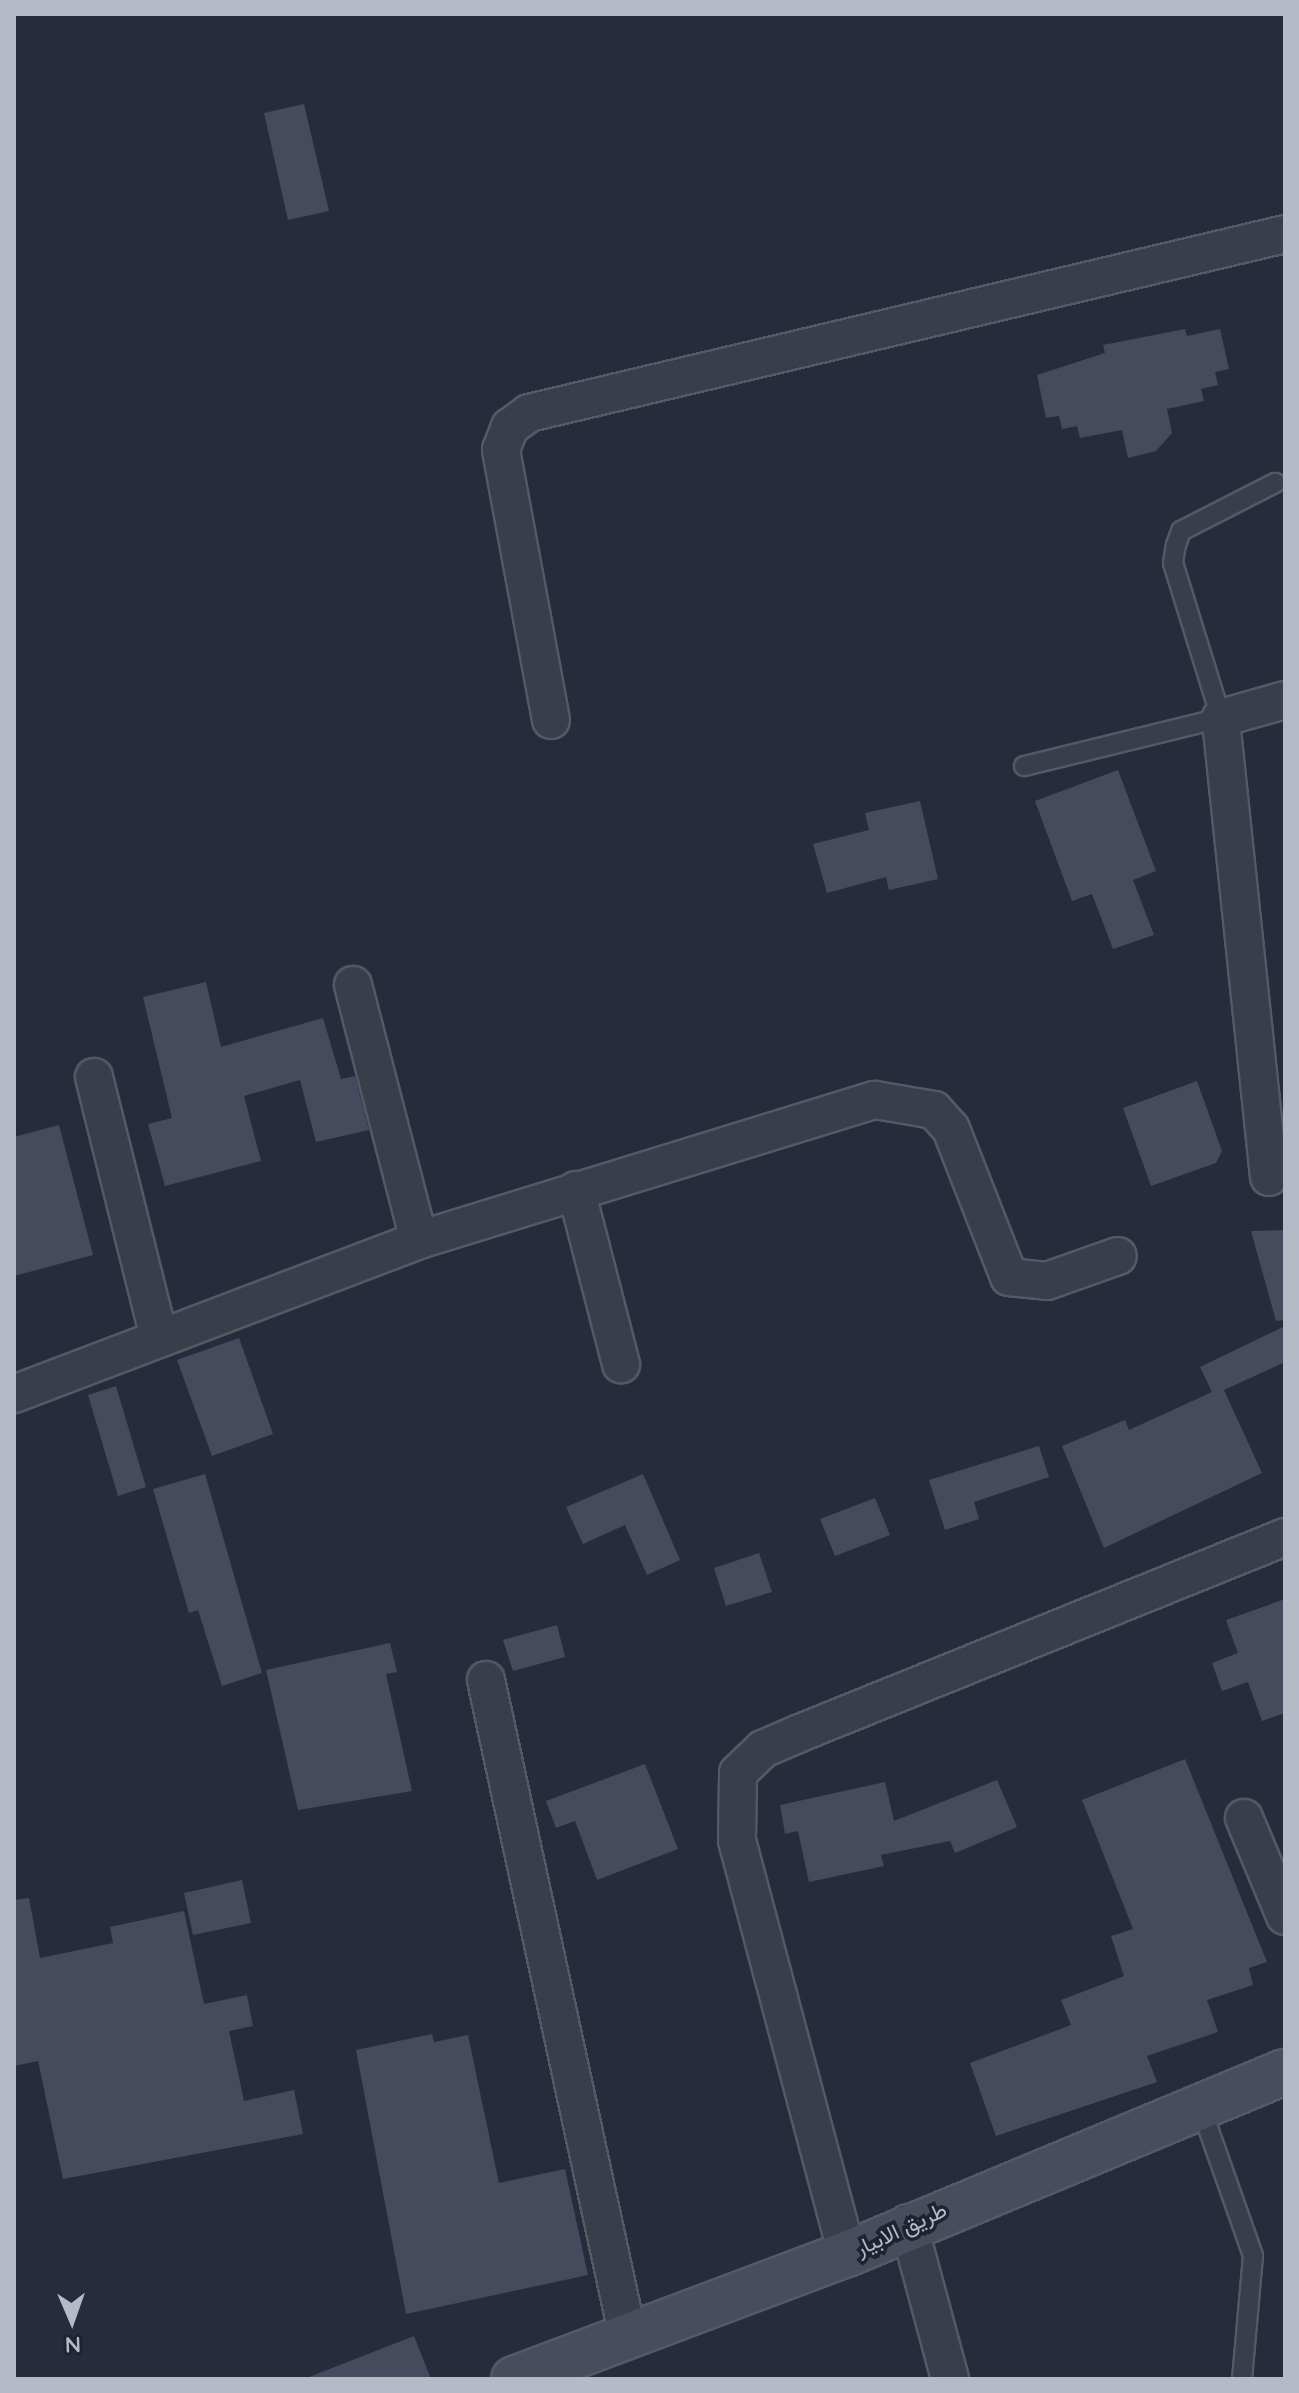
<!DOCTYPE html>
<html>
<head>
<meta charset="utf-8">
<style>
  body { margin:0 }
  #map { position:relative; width:1299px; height:2393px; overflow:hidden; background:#272b3b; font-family:Quicksand,Vazirmatn,sans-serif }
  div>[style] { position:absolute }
  .building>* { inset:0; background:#474a5c }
  .roads { filter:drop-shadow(2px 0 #555966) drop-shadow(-2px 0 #555966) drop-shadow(0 2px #555966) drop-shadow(0 -2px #555966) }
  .service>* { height:18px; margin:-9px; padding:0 9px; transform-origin:9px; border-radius:9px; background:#3a3e4b }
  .minor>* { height:36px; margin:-18px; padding:0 18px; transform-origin:18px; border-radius:18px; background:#3a3e4b }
  .secondary>* { height:44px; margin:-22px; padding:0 22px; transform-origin:22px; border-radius:22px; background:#494c5d }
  span { translate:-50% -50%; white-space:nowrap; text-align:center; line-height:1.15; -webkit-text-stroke:7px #1f2330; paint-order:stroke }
  .street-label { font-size:22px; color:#b6b9c6 }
  .frame { position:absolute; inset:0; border:16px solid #b6b9c6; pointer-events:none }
  .north { position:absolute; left:32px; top:2281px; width:80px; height:80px; -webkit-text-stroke:6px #1f2330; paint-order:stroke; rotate:178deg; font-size:22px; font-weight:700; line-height:32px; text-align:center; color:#b6b9c6 }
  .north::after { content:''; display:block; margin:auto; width:28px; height:36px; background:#b6b9c6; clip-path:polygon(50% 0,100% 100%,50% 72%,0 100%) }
</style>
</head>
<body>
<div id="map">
  <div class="building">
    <div style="clip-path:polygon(304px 104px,329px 211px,288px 220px,264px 113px)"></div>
    <div style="clip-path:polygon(1185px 329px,1187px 336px,1220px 329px,1229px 369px,1215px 372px,1218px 385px,1201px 389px,1204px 401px,1167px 409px,1172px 433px,1156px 451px,1128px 458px,1122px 430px,1080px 438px,1077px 426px,1062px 429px,1059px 416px,1046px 418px,1037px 375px,1105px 353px,1103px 345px)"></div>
    <div style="clip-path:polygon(1118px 770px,1156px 871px,1133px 880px,1154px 935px,1113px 949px,1092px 894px,1072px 901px,1035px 801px)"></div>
    <div style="clip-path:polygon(920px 801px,938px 879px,889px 890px,886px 877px,827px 893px,813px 844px,869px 830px,865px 813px)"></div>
    <div style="clip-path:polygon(206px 982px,221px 1047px,323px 1018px,341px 1079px,355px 1076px,369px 1130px,316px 1142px,300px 1080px,244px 1096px,261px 1161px,165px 1186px,148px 1124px,172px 1118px,143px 997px)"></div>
    <div style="clip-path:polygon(1197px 1081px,1222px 1151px,1216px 1163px,1151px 1186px,1123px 1108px)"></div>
    <div style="clip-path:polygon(59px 1125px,93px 1255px,14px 1276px,14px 1137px)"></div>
    <div style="clip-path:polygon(1285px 1230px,1285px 1320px,1276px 1321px,1251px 1231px)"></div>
    <div style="clip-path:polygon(1285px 1326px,1285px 1362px,1224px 1390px,1262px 1473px,1104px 1548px,1062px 1446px,1125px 1420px,1129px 1430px,1212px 1392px,1200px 1367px)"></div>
    <div style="clip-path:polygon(239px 1338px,273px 1434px,212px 1456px,177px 1360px)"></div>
    <div style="clip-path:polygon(116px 1386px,146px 1487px,118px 1496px,88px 1395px)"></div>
    <div style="clip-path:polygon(1039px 1446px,1049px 1477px,974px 1502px,979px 1519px,945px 1530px,929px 1480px)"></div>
    <div style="clip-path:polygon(205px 1474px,262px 1673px,222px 1686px,198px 1610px,189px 1613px,153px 1489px)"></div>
    <div style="clip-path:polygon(643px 1474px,680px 1560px,647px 1575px,625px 1525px,583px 1544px,566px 1507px)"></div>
    <div style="clip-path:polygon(875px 1498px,890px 1535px,835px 1556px,820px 1519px)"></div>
    <div style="clip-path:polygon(759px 1553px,772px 1592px,726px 1606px,714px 1568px)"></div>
    <div style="clip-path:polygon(1285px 1599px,1285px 1713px,1262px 1721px,1248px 1682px,1222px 1691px,1212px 1663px,1238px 1653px,1226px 1620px)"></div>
    <div style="clip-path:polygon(557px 1625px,565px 1657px,513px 1671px,503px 1640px)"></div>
    <div style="clip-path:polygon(390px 1643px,397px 1672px,386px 1674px,412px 1791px,298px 1810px,266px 1670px)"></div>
    <div style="clip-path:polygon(1185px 1759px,1267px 1962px,1249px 1968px,1253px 1985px,1207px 2000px,1218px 2032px,1147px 2056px,1157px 2082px,996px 2136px,970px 2063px,1071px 2025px,1061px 2000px,1124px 1976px,1111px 1936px,1133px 1929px,1082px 1800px)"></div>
    <div style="clip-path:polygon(645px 1764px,678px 1849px,597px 1880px,575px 1821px,556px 1828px,546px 1801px)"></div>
    <div style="clip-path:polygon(997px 1780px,1017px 1827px,955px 1853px,950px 1841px,881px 1855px,884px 1866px,809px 1882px,798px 1831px,785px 1834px,780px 1805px,885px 1782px,894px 1821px)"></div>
    <div style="clip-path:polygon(242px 1880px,251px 1923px,193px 1935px,184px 1893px)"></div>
    <div style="clip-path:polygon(29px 1898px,40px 1958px,113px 1943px,110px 1927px,184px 1911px,204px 2004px,247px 1995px,253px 2026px,229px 2031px,244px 2101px,294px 2090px,303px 2134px,63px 2179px,38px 2061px,14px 2066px,14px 1900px)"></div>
    <div style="clip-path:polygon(432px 2034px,434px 2042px,468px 2035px,499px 2183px,565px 2169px,588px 2275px,406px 2314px,356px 2050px)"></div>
    <div style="clip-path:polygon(414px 2336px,431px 2379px,309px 2379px,309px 2377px)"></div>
  </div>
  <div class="roads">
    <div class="service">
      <div style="left:1024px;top:766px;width:203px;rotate:-13.7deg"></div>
      <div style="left:1221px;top:718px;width:162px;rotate:-107.2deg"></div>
      <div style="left:1173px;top:563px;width:18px;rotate:-81deg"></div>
      <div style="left:1176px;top:545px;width:15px;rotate:-70deg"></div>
      <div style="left:1181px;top:531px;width:106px;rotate:-27.1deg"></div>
      <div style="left:1201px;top:2108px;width:157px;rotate:70.6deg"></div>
      <div style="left:1253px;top:2256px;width:123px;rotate:95.1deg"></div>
    </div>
    <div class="minor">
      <div style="left:551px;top:720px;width:275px;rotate:-100.5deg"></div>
      <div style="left:501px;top:450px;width:25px;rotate:-69deg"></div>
      <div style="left:510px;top:427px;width:24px;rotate:-36deg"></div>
      <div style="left:529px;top:413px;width:777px;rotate:-13.32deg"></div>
      <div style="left:353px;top:985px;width:263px;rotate:75.5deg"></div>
      <div style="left:94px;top:1077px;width:269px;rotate:76deg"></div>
      <div style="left:1269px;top:1177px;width:462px;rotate:-96deg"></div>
      <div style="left:1221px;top:718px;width:66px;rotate:-15.7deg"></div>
      <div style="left:576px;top:1190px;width:180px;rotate:75.5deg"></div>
      <div style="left:14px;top:1394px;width:433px;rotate:-20.8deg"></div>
      <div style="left:419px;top:1240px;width:477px;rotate:-17.1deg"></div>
      <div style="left:875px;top:1100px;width:60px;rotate:9.6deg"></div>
      <div style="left:934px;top:1110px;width:25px;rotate:48deg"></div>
      <div style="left:951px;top:1129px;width:159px;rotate:68.6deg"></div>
      <div style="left:1009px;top:1277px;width:38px;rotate:6deg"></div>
      <div style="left:1047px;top:1281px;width:75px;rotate:-19.4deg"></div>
      <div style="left:486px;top:1680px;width:667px;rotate:77.8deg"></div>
      <div style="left:1244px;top:1818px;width:106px;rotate:67.3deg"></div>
      <div style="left:908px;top:2223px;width:162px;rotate:74.9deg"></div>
      <div style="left:847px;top:2254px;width:428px;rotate:-104.9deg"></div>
      <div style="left:737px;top:1840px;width:67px;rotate:-89.1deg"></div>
      <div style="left:738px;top:1773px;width:35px;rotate:-44deg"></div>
      <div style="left:763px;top:1749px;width:40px;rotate:-23.4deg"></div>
      <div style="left:800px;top:1733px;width:523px;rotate:-22deg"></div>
    </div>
    <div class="secondary">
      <div style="left:514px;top:2379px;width:356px;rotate:-20.6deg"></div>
      <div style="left:847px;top:2254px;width:474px;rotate:-22.6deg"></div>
    </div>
  </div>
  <div class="street-label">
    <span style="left:901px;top:2229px;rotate:-25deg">طريق الابيار</span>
  </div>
  <div class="frame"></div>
  <div class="north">N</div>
</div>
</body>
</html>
